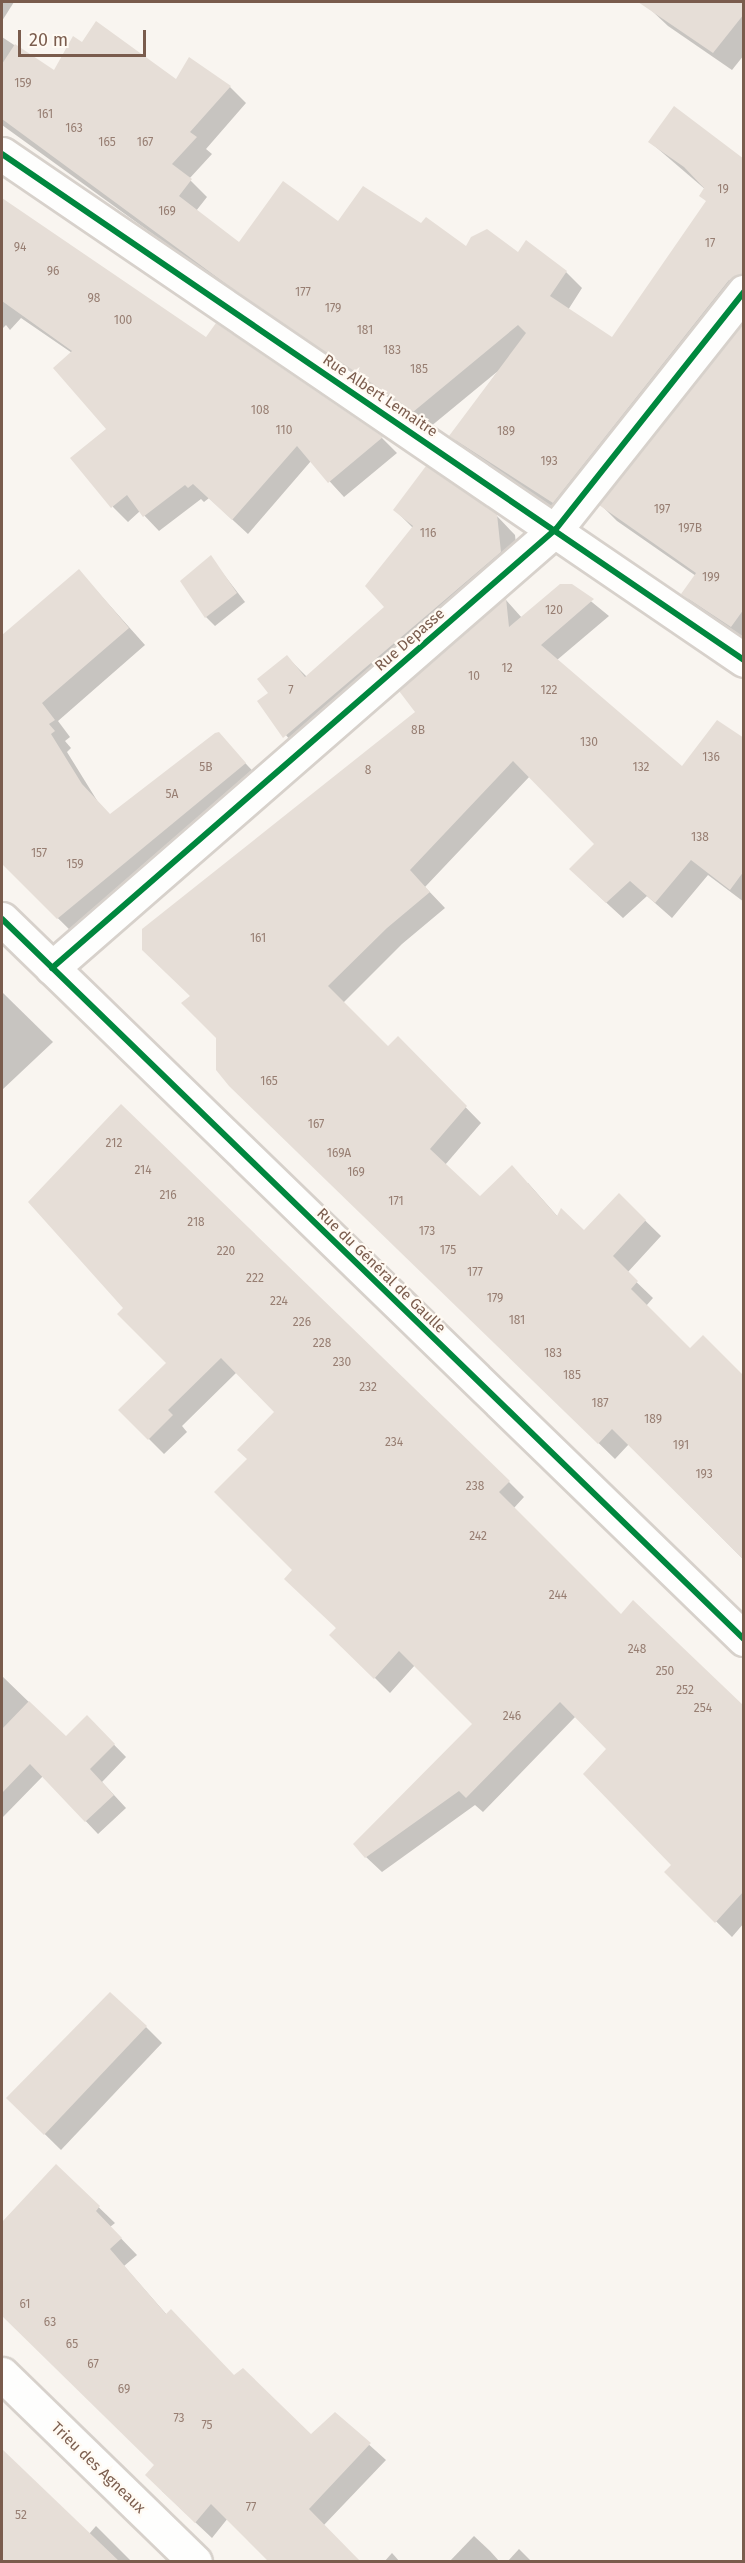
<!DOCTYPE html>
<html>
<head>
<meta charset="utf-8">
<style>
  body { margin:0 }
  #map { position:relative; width:745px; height:2563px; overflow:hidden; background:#f9f5f0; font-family:"Fira Sans",sans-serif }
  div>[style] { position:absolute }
  .shadow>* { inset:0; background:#0003 }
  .building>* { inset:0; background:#e6ded7 }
  .roads { filter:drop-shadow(2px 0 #d7d1cb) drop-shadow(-2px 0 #d7d1cb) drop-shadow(0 2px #d7d1cb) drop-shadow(0 -2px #d7d1cb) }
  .street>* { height:33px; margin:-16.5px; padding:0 16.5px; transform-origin:16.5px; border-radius:16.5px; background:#fefefd }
  .secondary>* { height:33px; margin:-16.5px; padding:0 16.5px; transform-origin:16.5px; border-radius:16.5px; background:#fefefd }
  .cycleway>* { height:6px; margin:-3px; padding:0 3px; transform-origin:3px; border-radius:3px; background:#00873e }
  span { translate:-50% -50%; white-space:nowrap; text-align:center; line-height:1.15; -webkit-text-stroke:4.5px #fffaf3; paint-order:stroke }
  .number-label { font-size:12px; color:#977e72 }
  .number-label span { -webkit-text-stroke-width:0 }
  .street-label { font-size:15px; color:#7a5c4d }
  .frame { position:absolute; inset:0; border:3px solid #7a5c4d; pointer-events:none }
  .scale { position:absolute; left:18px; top:30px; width:128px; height:27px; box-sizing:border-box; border:3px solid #7a5c4d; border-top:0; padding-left:8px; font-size:18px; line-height:21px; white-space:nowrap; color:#7a5c4d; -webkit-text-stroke:4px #fffaf3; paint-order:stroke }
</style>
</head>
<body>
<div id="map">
  <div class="shadow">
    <div style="clip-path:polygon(2px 2px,14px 2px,2px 21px)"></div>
    <div style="clip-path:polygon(655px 2px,744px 2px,744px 55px,732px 70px,668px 26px,650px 9px)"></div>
    <div style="clip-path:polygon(2px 37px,55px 72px,83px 44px,176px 81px,190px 59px,230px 87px,246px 103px,206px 149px,212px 154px,189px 179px,207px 197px,196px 211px,239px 244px,338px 224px,421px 226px,466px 249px,518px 254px,566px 272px,582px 288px,568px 310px,613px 340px,744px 272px,744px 299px,569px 518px,467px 452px,451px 436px,498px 371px,430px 427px,255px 308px,2px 125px)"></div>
    <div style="clip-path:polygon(675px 108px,720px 202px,650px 142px)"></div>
    <div style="clip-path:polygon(2px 200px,206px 339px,216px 325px,382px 438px,397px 453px,344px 497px,311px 461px,248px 534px,209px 498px,204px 502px,201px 499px,159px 531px,140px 511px,128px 522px,113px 507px,108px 430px,72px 353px,21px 318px,10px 330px,6px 325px,2px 329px)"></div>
    <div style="clip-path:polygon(744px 325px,744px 639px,699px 609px,683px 594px,696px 576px,617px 521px,601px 505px)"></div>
    <div style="clip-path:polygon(395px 510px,496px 515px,515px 535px,519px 572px,303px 756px,259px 702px,270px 693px,287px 657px,307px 677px,386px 607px,413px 528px)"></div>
    <div style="clip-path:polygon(211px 558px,245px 602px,215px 626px,206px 617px)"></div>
    <div style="clip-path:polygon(79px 571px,145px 645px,58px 721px,70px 737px,65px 741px,71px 748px,67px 752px,98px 802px,111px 816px,218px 734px,262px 781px,75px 935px,2px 863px,2px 637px)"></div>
    <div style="clip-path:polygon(571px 585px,609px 616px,557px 660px,682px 768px,744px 739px,744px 902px,708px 875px,672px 918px,647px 896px,623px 918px,587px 885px,596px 844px,530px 776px,425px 887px,445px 908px,402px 944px,343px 1003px,389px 1048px,398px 1038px,481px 1123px,445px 1165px,480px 1198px,528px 1183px,558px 1217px,584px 1233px,619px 1195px,661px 1236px,627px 1273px,653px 1298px,646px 1306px,690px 1350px,741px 1375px,744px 1372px,744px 1560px,629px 1444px,615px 1459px,247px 1102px,217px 1038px,192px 996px,506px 600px,522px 618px)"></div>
    <div style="clip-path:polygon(2px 992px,53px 1042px,2px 1090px)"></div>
    <div style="clip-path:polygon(125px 1308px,509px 1482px,524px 1497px,513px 1509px,621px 1616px,744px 1708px,744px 1923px,732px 1937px,666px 1872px,673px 1865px,608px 1749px,576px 1716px,483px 1812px,475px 1805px,382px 1872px,366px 1857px,474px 1723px,415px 1665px,390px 1693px,332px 1635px,337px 1629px,294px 1570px,249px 1459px,276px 1412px,237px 1372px,182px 1426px,187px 1432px,164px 1454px,120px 1410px,168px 1363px)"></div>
    <div style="clip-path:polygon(2px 1676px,66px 1738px,87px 1717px,126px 1757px,102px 1782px,126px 1808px,98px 1834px,43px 1776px,2px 1818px)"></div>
    <div style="clip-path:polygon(146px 2027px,162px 2043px,61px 2150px,8px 2098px)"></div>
    <div style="clip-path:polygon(56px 2166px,115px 2223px,110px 2227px,137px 2255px,124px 2266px,167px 2315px,234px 2377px,311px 2437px,335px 2414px,386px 2460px,323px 2526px,228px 2518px,212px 2538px,162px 2491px,156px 2465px,2px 2315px,2px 2224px)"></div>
    <div style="clip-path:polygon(2px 2451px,89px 2534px,96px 2526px,132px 2562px,2px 2562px)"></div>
    <div style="clip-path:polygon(474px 2536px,490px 2551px,500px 2562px,449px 2562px)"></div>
    <div style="clip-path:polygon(519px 2549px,532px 2562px,507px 2562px)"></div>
    <div style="clip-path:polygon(392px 2553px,400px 2562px,384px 2562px)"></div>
  </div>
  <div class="building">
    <div style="clip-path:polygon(638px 2px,744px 2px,744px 14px,713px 53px)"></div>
    <div style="clip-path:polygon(96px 21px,176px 79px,189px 57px,231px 86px,190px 132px,197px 137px,172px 164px,192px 179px,179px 196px,239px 242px,283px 181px,338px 221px,363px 186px,421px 223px,426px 217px,466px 246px,471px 237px,487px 229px,518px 252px,526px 240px,567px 271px,550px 296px,612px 337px,706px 201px,699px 196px,704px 188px,684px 167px,648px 142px,674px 106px,744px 159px,744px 274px,729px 280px,553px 503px,449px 436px,526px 333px,518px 325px,413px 412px,237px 292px,2px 119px,2px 64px,15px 44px,54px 70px,73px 36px,82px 42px)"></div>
    <div style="clip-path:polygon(2px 198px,206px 337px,216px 323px,383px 437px,328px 483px,297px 446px,232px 520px,193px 484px,188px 488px,185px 485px,143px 517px,127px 495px,111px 508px,70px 458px,106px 429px,53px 368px,72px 351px,2px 301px)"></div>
    <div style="clip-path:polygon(744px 323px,744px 609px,731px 627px,681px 594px,696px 573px,599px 505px)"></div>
    <div style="clip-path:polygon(426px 466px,497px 514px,501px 552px,283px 738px,257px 701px,268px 693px,257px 679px,287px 655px,305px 677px,384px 607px,365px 586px,413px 526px,393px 510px)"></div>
    <div style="clip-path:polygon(211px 555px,237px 593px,205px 618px,180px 581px)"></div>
    <div style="clip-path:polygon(79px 569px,129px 628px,42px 703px,55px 720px,49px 724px,55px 731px,51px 734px,82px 784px,110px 814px,215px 733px,219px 732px,246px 763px,57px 919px,2px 864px,2px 635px)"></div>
    <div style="clip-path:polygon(560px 584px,572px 584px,594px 599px,541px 645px,682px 766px,717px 720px,744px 738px,744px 871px,730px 890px,691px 860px,655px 903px,630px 881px,606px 903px,569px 869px,594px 844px,513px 761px,410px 870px,430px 892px,387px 928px,328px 986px,388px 1046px,398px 1036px,467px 1106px,430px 1149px,480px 1196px,512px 1165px,557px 1216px,561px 1208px,584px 1230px,619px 1193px,646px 1220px,613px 1256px,638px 1281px,631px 1289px,690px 1348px,703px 1335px,744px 1376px,744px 1560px,612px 1429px,598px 1444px,229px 1086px,216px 1070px,216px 1038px,181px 1003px,190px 996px,142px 950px,142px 929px,415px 712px,399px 691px,506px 598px,509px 627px)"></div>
    <div style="clip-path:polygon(121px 1104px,510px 1481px,499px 1492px,621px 1614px,633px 1600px,744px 1706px,744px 1891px,715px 1923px,664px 1872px,671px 1865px,583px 1774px,606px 1749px,560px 1702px,466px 1798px,459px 1791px,365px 1858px,353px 1844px,472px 1724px,399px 1651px,374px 1679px,329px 1635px,336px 1628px,284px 1579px,292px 1570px,214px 1492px,247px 1459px,237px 1450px,274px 1412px,221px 1358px,168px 1410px,173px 1415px,148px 1440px,118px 1410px,166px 1363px,117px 1314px,123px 1308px,28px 1202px)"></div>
    <div style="clip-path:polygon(29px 1701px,66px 1736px,87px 1715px,115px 1744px,90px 1769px,114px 1795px,85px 1822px,30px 1764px,2px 1793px,2px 1729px)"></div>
    <div style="clip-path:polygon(110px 1992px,147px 2026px,44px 2135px,6px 2098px)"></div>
    <div style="clip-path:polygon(56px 2164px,100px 2206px,96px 2211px,122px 2238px,110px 2249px,166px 2314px,171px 2309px,234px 2375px,243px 2368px,311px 2434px,335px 2412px,371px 2443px,309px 2509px,361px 2562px,269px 2562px,211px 2504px,195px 2523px,145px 2475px,154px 2465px,2px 2316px,2px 2222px)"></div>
    <div style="clip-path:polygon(2px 2449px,120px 2562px,2px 2562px)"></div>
  </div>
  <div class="roads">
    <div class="street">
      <div style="left:2px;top:154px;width:898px;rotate:34.29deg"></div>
      <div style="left:52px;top:968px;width:668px;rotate:-41.06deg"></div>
      <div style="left:556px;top:529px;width:303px;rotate:-51.6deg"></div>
      <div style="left:2px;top:2374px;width:269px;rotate:44.2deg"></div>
    </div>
    <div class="secondary">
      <div style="left:2px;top:919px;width:1034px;rotate:44.14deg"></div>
    </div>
  </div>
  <div class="cycleway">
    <div style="left:2px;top:154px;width:898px;rotate:34.29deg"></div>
    <div style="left:2px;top:919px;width:1034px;rotate:44.14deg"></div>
    <div style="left:52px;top:968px;width:668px;rotate:-41.06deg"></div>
    <div style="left:556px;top:529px;width:303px;rotate:-51.6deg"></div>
  </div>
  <div class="number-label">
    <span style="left:23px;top:84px">159</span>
    <span style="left:45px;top:115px">161</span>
    <span style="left:74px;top:129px">163</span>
    <span style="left:107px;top:143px">165</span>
    <span style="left:145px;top:143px">167</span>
    <span style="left:723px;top:190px">19</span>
    <span style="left:167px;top:212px">169</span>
    <span style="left:710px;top:244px">17</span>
    <span style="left:20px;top:248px">94</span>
    <span style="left:53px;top:272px">96</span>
    <span style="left:303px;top:293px">177</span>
    <span style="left:94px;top:299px">98</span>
    <span style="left:333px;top:309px">179</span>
    <span style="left:123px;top:321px">100</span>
    <span style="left:365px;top:331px">181</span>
    <span style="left:392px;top:351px">183</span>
    <span style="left:419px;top:370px">185</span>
    <span style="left:260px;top:411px">108</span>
    <span style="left:284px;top:431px">110</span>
    <span style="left:506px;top:432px">189</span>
    <span style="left:549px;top:462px">193</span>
    <span style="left:662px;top:510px">197</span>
    <span style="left:690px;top:529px">197B</span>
    <span style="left:428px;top:534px">116</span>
    <span style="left:711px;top:578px">199</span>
    <span style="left:554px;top:611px">120</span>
    <span style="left:507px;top:669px">12</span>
    <span style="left:474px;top:677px">10</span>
    <span style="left:291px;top:691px">7</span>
    <span style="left:549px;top:691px">122</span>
    <span style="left:418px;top:731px">8B</span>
    <span style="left:589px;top:743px">130</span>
    <span style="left:711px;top:758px">136</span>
    <span style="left:206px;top:768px">5B</span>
    <span style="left:641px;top:768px">132</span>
    <span style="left:368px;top:771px">8</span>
    <span style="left:172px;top:795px">5A</span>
    <span style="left:700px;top:838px">138</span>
    <span style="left:39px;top:854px">157</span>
    <span style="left:75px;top:865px">159</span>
    <span style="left:258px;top:939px">161</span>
    <span style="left:269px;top:1082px">165</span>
    <span style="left:316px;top:1125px">167</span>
    <span style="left:114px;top:1144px">212</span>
    <span style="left:339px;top:1154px">169A</span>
    <span style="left:143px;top:1171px">214</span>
    <span style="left:356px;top:1173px">169</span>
    <span style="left:168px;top:1196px">216</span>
    <span style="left:396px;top:1202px">171</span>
    <span style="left:196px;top:1223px">218</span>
    <span style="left:427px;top:1232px">173</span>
    <span style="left:448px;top:1251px">175</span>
    <span style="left:226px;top:1252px">220</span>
    <span style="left:475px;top:1273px">177</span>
    <span style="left:255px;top:1279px">222</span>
    <span style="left:495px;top:1299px">179</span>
    <span style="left:279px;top:1302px">224</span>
    <span style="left:517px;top:1321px">181</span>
    <span style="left:302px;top:1323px">226</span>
    <span style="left:322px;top:1344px">228</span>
    <span style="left:553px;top:1354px">183</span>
    <span style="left:342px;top:1363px">230</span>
    <span style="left:572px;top:1376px">185</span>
    <span style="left:368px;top:1388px">232</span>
    <span style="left:600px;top:1404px">187</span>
    <span style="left:653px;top:1420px">189</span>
    <span style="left:394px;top:1443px">234</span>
    <span style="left:681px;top:1446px">191</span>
    <span style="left:704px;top:1475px">193</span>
    <span style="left:475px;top:1487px">238</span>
    <span style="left:478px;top:1537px">242</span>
    <span style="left:558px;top:1596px">244</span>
    <span style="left:637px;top:1650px">248</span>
    <span style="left:665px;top:1672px">250</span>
    <span style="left:685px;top:1691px">252</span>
    <span style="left:703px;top:1709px">254</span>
    <span style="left:512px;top:1717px">246</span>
    <span style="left:25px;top:2305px">61</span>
    <span style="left:50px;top:2323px">63</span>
    <span style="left:72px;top:2345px">65</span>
    <span style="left:93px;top:2365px">67</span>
    <span style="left:124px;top:2390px">69</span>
    <span style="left:179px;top:2419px">73</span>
    <span style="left:207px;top:2426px">75</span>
    <span style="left:251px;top:2508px">77</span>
    <span style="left:21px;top:2516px">52</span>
  </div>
  <div class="street-label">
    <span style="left:380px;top:396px;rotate:34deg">Rue Albert Lemaitre</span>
    <span style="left:410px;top:640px;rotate:-41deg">Rue Depasse</span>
    <span style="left:381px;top:1271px;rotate:44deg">Rue du Général de Gaulle</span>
    <span style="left:98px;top:2468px;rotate:44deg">Trieu des Agneaux</span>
  </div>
  <div class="frame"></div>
  <div class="scale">20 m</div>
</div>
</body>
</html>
